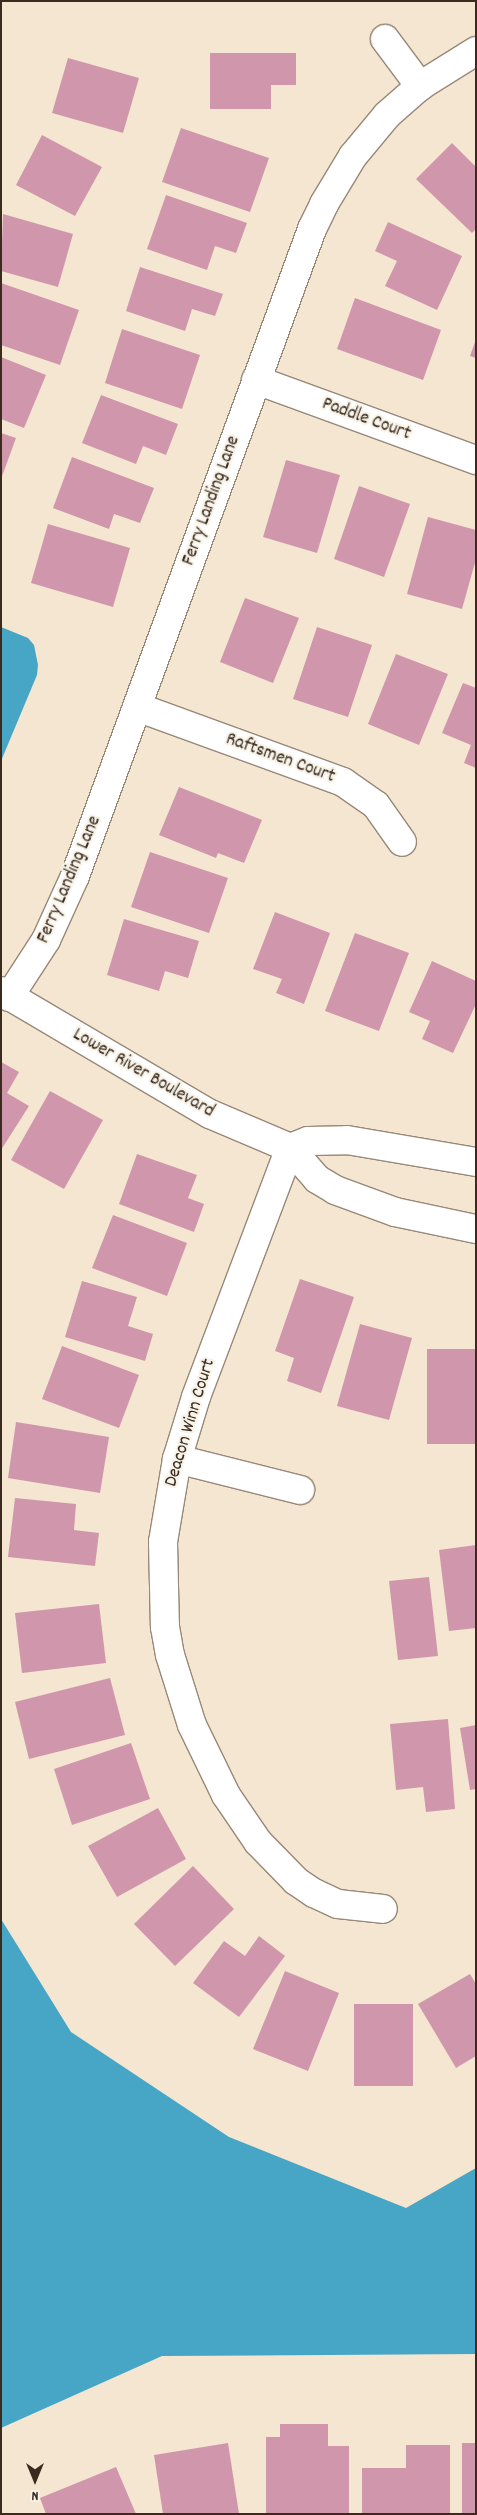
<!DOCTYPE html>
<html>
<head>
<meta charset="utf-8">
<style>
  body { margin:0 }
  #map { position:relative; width:477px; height:2515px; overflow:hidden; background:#f4e6d1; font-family:Dekko,sans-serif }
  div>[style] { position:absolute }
  .water>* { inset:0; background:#47a6c6 }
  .building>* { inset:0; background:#d097ac }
  .roads { filter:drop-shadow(1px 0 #988878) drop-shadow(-1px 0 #988878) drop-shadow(0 1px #988878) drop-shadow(0 -1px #988878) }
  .street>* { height:28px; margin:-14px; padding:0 14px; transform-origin:14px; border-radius:14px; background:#fff }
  span { translate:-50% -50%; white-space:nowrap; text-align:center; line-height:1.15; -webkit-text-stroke:4.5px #f7f3e8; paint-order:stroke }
  .street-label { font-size:19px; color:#3b2a1e }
  .frame { position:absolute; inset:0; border:2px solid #3b2a1e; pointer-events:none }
  .north { position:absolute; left:10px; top:2455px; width:50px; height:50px; -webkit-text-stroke:4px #f7f3e8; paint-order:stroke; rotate:180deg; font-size:14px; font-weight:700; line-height:20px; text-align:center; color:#3b2a1e }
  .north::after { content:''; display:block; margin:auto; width:18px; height:22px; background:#3b2a1e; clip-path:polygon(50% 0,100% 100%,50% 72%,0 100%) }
</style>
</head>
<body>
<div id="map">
  <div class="water">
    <div style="clip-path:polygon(1px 627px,28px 638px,34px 645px,38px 665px,37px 675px,1px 761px)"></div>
    <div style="clip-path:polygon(1px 1919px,71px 2032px,229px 2137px,406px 2208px,476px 2168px,476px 2354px,162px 2356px,1px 2428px)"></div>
  </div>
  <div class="building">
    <div style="clip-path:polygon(210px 53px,296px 53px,296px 85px,271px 85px,271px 109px,210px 109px)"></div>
    <div style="clip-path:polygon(68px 58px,139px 78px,123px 133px,52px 113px)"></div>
    <div style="clip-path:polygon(181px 128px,269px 158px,250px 212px,162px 182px)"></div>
    <div style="clip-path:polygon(42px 135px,102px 167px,75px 216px,16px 185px)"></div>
    <div style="clip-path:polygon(452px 143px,476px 167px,476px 229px,472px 233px,416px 179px)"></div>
    <div style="clip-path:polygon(166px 195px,247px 223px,236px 253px,215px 246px,207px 270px,147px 249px)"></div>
    <div style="clip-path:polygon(3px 214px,73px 234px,58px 287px,1px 271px)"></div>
    <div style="clip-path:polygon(388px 222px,462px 256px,437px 310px,385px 286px,397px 261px,375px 251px)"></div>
    <div style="clip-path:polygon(140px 267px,223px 294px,215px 316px,192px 309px,185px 331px,126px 311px)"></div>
    <div style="clip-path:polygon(1px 283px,79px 310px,60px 365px,1px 345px)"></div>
    <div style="clip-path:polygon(355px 298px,441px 330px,423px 380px,337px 349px)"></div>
    <div style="clip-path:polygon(122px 329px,200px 355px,182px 409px,105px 383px)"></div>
    <div style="clip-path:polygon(475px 342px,476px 342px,476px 358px,470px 356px)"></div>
    <div style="clip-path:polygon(1px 357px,46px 375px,24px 428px,1px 419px)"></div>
    <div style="clip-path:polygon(101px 395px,178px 424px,166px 455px,143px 446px,136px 464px,82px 443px)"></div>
    <div style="clip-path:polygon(1px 433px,16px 438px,1px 479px)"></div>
    <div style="clip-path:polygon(72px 457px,154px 488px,140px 523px,114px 514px,109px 529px,53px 508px)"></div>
    <div style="clip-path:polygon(286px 460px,340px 475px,317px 553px,263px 537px)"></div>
    <div style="clip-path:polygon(359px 486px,410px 504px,384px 577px,334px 559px)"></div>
    <div style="clip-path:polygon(428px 517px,476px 530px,476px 559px,462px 609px,407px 594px)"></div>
    <div style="clip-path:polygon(48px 524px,130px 548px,113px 607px,31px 583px)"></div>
    <div style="clip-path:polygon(245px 598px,299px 618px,273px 683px,220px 662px)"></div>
    <div style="clip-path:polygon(317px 627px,372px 645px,348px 717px,293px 699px)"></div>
    <div style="clip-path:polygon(396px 654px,448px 674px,419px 745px,368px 724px)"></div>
    <div style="clip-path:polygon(463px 683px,476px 688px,476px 768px,464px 763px,471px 745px,442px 733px)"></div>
    <div style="clip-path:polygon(179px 787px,262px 820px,244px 863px,218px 853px,216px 858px,159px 835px)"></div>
    <div style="clip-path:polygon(150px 852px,228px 878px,209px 933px,131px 907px)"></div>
    <div style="clip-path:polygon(275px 912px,330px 933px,304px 1004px,276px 993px,282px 979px,253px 969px)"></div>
    <div style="clip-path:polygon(124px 919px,199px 941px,188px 978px,165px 971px,159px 991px,107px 975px)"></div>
    <div style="clip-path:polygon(355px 933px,409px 953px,379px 1031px,325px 1011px)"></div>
    <div style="clip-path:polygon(432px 961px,476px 981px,476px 1004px,453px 1053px,422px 1039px,430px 1021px,409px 1012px)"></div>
    <div style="clip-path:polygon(1px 1062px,19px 1072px,7px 1093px,29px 1106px,1px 1150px)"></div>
    <div style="clip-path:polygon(50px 1091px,103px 1120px,64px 1189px,11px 1160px)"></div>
    <div style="clip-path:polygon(137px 1154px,197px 1175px,188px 1198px,204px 1204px,194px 1232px,119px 1204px)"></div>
    <div style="clip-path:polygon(113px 1215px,187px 1243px,167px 1296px,92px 1268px)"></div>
    <div style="clip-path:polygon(300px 1279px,354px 1297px,321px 1393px,287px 1381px,294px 1358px,275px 1351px)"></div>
    <div style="clip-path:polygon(82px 1281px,137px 1297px,128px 1326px,153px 1334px,145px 1361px,65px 1337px)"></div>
    <div style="clip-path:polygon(360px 1324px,412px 1338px,389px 1420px,337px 1406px)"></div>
    <div style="clip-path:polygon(62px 1346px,139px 1375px,119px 1428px,42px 1399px)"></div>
    <div style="clip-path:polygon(427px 1349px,476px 1349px,476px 1444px,427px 1444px)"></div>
    <div style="clip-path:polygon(16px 1422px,109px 1437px,100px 1493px,8px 1478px)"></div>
    <div style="clip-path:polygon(15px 1498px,76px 1504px,74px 1530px,99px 1533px,95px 1566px,8px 1557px)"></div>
    <div style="clip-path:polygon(476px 1545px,476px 1628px,449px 1631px,439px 1550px)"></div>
    <div style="clip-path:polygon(429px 1577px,438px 1656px,398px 1660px,389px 1581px)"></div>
    <div style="clip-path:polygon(99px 1604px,106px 1663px,22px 1673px,15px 1613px)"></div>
    <div style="clip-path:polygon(110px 1678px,125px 1735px,29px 1759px,15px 1702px)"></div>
    <div style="clip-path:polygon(448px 1719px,455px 1809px,426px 1812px,423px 1787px,396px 1790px,390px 1724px)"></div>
    <div style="clip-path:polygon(476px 1725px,476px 1789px,470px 1790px,460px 1728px)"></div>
    <div style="clip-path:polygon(131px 1743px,150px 1799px,72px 1825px,54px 1769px)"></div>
    <div style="clip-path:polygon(158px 1808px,186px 1859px,117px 1897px,88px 1846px)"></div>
    <div style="clip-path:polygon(193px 1866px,234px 1909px,175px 1966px,134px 1924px)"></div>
    <div style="clip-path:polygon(259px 1936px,285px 1956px,239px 2017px,193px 1983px,224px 1941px,245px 1956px)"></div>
    <div style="clip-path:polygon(285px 1971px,339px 1993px,308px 2071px,253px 2049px)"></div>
    <div style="clip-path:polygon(470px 1974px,476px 1984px,476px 2056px,456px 2068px,418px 2004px)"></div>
    <div style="clip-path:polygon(354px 2004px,413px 2004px,413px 2086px,354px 2086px)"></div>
    <div style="clip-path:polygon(280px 2424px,328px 2424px,328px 2446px,349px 2446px,349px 2514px,266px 2514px,266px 2437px,280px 2437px)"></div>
    <div style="clip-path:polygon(228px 2443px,239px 2514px,163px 2514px,154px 2455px)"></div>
    <div style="clip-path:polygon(462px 2443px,476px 2443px,476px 2514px,462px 2514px)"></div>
    <div style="clip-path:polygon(406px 2445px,450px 2445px,450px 2514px,362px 2514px,362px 2468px,406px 2468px)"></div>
    <div style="clip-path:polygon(116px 2467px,136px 2514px,46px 2514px,40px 2498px)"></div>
  </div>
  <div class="roads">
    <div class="street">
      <div style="left:385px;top:39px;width:59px;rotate:53.3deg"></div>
      <div style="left:256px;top:380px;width:234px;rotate:20deg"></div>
      <div style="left:137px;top:707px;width:219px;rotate:20deg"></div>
      <div style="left:343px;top:782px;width:40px;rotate:34.9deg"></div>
      <div style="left:376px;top:805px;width:45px;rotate:54.9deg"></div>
      <div style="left:1px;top:991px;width:243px;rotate:30.5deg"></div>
      <div style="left:210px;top:1114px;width:87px;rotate:23deg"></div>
      <div style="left:290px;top:1148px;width:41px;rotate:48.9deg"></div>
      <div style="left:317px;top:1179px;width:21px;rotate:31deg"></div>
      <div style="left:335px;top:1190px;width:64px;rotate:20.1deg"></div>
      <div style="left:395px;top:1212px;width:83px;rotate:11.9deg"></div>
      <div style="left:9px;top:997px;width:68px;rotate:-57deg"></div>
      <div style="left:46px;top:940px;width:70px;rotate:-65.6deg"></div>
      <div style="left:75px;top:876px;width:689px;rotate:-69.88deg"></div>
      <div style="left:312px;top:229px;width:28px;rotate:-64deg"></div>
      <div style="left:324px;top:204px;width:56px;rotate:-58.9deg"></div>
      <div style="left:353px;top:156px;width:53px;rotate:-50.3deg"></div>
      <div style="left:387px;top:115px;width:44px;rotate:-41.3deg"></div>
      <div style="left:420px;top:86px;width:66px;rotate:-32deg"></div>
      <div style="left:290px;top:1148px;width:266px;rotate:110.7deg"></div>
      <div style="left:196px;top:1397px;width:65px;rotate:107deg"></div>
      <div style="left:177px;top:1459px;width:84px;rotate:99.6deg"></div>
      <div style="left:163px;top:1542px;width:85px;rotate:88.7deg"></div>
      <div style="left:165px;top:1627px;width:28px;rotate:80deg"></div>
      <div style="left:170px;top:1655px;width:73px;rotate:72.6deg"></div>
      <div style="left:192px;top:1725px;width:78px;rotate:64.1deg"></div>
      <div style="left:226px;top:1795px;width:57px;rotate:55.8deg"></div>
      <div style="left:258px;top:1842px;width:54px;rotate:45.7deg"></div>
      <div style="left:296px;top:1881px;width:22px;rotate:34deg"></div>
      <div style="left:314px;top:1893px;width:26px;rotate:25deg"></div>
      <div style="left:338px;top:1904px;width:45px;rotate:6.3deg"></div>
      <div style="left:290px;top:1148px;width:19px;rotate:-21deg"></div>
      <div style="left:308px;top:1141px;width:39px;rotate:-1deg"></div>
      <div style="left:347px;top:1140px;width:131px;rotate:9.7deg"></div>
      <div style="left:177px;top:1459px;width:127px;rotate:14.1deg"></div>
    </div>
  </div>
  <div class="street-label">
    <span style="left:366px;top:420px;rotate:20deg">Paddle Court</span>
    <span style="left:212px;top:501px;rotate:-70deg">Ferry Landing Lane</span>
    <span style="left:280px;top:759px;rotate:20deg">Raftsmen Court</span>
    <span style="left:70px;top:880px;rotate:-67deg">Ferry Landing Lane</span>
    <span style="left:143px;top:1074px;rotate:30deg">Lower River Boulevard</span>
    <span style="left:191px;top:1423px;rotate:-73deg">Deacon Winn Court</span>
  </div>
  <div class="frame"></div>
  <div class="north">N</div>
</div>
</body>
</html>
